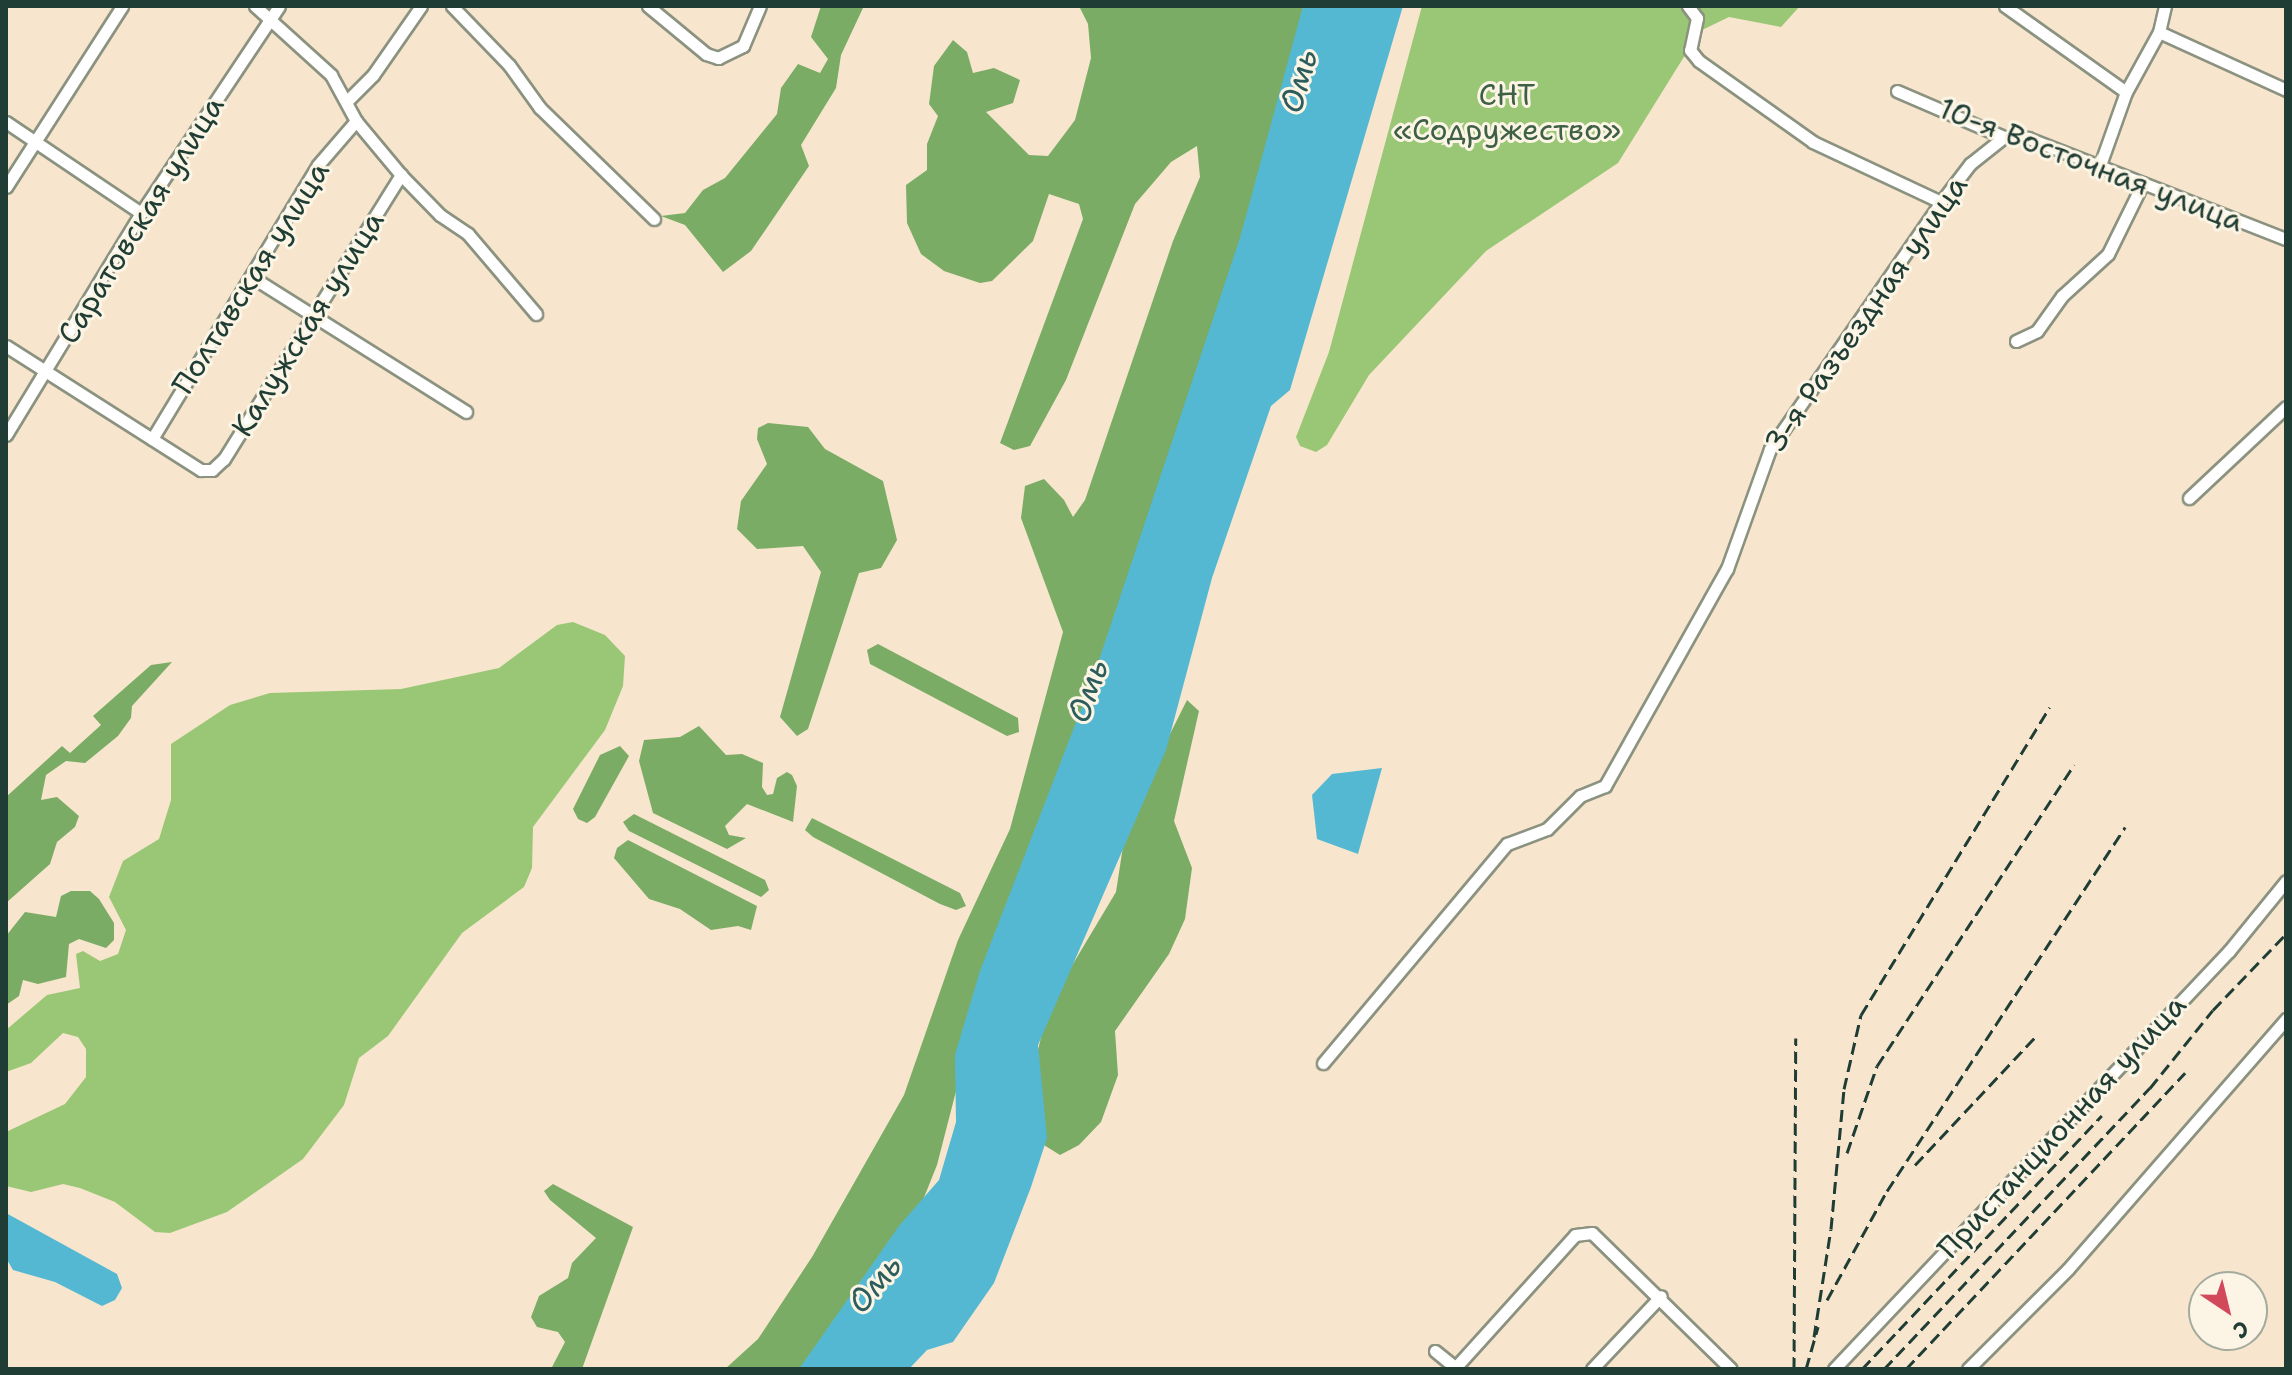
<!DOCTYPE html>
<html>
<head>
<meta charset="utf-8">
<style>
  body { margin:0 }
  #map { position:relative; width:2292px; height:1375px; overflow:hidden; background:#f7e6cd; font-family:"Shantell Sans",sans-serif }
  div>[style] { position:absolute }
  .green>* { inset:0; background:#99c775 }
  .forest>* { inset:0; background:#7aac66 }
  .water>* { inset:0; background:#54b8d3 }
  .roads { filter:drop-shadow(2px 0 #8b9280) drop-shadow(-2px 0 #8b9280) drop-shadow(0 2px #8b9280) drop-shadow(0 -2px #8b9280) }
  .street>* { height:11px; margin:-5.5px; padding:0 5.5px; transform-origin:5.5px; border-radius:5.5px; background:#fff }
  .rail>* { height:3px; margin-top:-1.5px; transform-origin:0; background:repeating-linear-gradient(90deg,#1f3d34 0 12px,transparent 0 18px) }
  span { translate:-50% -50%; white-space:nowrap; text-align:center; line-height:1.15; -webkit-text-stroke:6px #fcf5e5; paint-order:stroke }
  .park-label { font-size:30px; color:#3e6044 }
  .street-label { font-size:30px; color:#1f3d34 }
  .water-label { font-size:32px; color:#2c5c5c; font-style:italic }
  .frame { position:absolute; inset:0; border:8px solid #1f3d34; pointer-events:none }
  .north { position:absolute; left:2188px; top:1271px; width:80px; height:80px; box-sizing:border-box; background:#fcf5e5; border:2px solid #a4ab9e; border-radius:50%; rotate:145deg; font-size:22px; font-weight:700; line-height:32px; text-align:center; color:#1f3d34 }
  .north::after { content:''; display:block; margin:auto; width:28px; height:36px; background:#d1495b; clip-path:polygon(50% 0,100% 100%,50% 72%,0 100%) }
</style>
</head>
<body>
<div id="map">
  <div class="green">
    <div style="clip-path:polygon(1422px 6px,1800px 6px,1781px 27px,1729px 17px,1700px 31px,1618px 163px,1486px 251px,1369px 375px,1327px 445px,1316px 452px,1300px 446px,1296px 437px,1329px 352px)"></div>
    <div style="clip-path:polygon(573px 622px,605px 635px,625px 656px,623px 686px,605px 730px,533px 827px,532px 868px,524px 887px,462px 933px,388px 1036px,359px 1058px,344px 1105px,303px 1159px,227px 1212px,170px 1233px,155px 1232px,115px 1202px,80px 1188px,63px 1184px,31px 1192px,6px 1186px,6px 1132px,65px 1104px,86px 1077px,86px 1049px,78px 1037px,63px 1033px,31px 1063px,6px 1072px,6px 1030px,47px 995px,80px 988px,76px 954px,83px 951px,100px 961px,118px 954px,126px 930px,109px 897px,123px 861px,159px 839px,171px 800px,171px 744px,230px 705px,270px 693px,401px 689px,499px 668px,557px 625px)"></div>
  </div>
  <div class="forest">
    <div style="clip-path:polygon(821px 6px,863px 8px,841px 55px,836px 88px,801px 145px,809px 166px,751px 251px,723px 272px,685px 225px,661px 216px,685px 213px,703px 190px,725px 178px,777px 114px,781px 88px,798px 64px,820px 73px,828px 59px,811px 37px)"></div>
    <div style="clip-path:polygon(1079px 6px,1317px 6px,1307px 60px,972px 1029px,937px 1165px,915px 1220px,808px 1369px,725px 1369px,758px 1339px,812px 1257px,904px 1095px,958px 940px,1010px 829px,1063px 632px,1021px 518px,1025px 486px,1044px 479px,1064px 500px,1073px 517px,1085px 500px,1173px 241px,1200px 177px,1197px 146px,1171px 162px,1135px 204px,1066px 380px,1030px 446px,1014px 450px,1000px 443px,1083px 219px,1079px 204px,1049px 194px,1033px 241px,992px 281px,980px 283px,944px 271px,921px 254px,907px 223px,906px 185px,927px 170px,927px 144px,938px 116px,929px 104px,934px 66px,953px 40px,967px 52px,973px 73px,994px 68px,1020px 80px,1013px 103px,986px 112px,1029px 155px,1048px 156px,1075px 120px,1091px 58px,1088px 24px)"></div>
    <div style="clip-path:polygon(768px 423px,808px 427px,825px 449px,883px 481px,897px 540px,881px 568px,859px 573px,808px 729px,797px 736px,780px 717px,821px 572px,803px 546px,757px 549px,737px 529px,741px 501px,767px 464px,757px 439px,758px 428px)"></div>
    <div style="clip-path:polygon(878px 644px,1018px 718px,1019px 732px,1007px 736px,870px 664px,867px 650px)"></div>
    <div style="clip-path:polygon(172px 662px,132px 706px,131px 718px,118px 736px,85px 763px,66px 761px,46px 775px,41px 800px,57px 797px,79px 816px,75px 827px,57px 842px,50px 864px,6px 903px,6px 797px,62px 746px,70px 753px,101px 725px,93px 716px,151px 665px)"></div>
    <div style="clip-path:polygon(1187px 700px,1199px 711px,1174px 821px,1192px 868px,1185px 919px,1169px 954px,1115px 1031px,1118px 1075px,1101px 1122px,1079px 1145px,1060px 1155px,1039px 1142px,1031px 1079px,1049px 1004px,1116px 892px,1127px 820px)"></div>
    <div style="clip-path:polygon(699px 726px,726px 755px,742px 754px,763px 763px,762px 787px,767px 795px,773px 794px,777px 778px,787px 772px,792px 775px,797px 786px,793px 822px,747px 804px,725px 826px,729px 835px,746px 838px,727px 849px,653px 813px,639px 761px,644px 740px,680px 737px)"></div>
    <div style="clip-path:polygon(620px 746px,629px 756px,595px 817px,587px 823px,578px 819px,573px 809px,600px 755px)"></div>
    <div style="clip-path:polygon(634px 814px,765px 880px,769px 890px,761px 897px,629px 831px,623px 822px)"></div>
    <div style="clip-path:polygon(812px 818px,960px 893px,966px 906px,956px 910px,940px 904px,813px 837px,805px 830px)"></div>
    <div style="clip-path:polygon(628px 840px,757px 906px,751px 930px,738px 926px,711px 930px,680px 909px,649px 899px,614px 858px,617px 848px)"></div>
    <div style="clip-path:polygon(71px 891px,90px 891px,99px 899px,114px 923px,114px 940px,106px 948px,79px 939px,69px 944px,66px 977px,38px 984px,23px 980px,19px 996px,6px 1005px,6px 936px,25px 912px,56px 917px,61px 896px)"></div>
    <div style="clip-path:polygon(553px 1184px,633px 1227px,582px 1369px,551px 1369px,565px 1342px,558px 1332px,537px 1327px,531px 1317px,539px 1296px,568px 1278px,572px 1263px,596px 1238px,550px 1200px,544px 1191px)"></div>
  </div>
  <div class="water">
    <div style="clip-path:polygon(1303px 6px,1403px 6px,1290px 390px,1271px 406px,1212px 578px,1166px 750px,1038px 1045px,1047px 1138px,1031px 1187px,994px 1283px,953px 1342px,927px 1350px,909px 1369px,799px 1369px,899px 1226px,939px 1180px,956px 1122px,955px 1055px,980px 971px,1092px 681px,1240px 238px)"></div>
    <div style="clip-path:polygon(1382px 768px,1358px 854px,1317px 839px,1312px 795px,1332px 774px)"></div>
    <div style="clip-path:polygon(6px 1213px,117px 1274px,122px 1288px,115px 1300px,102px 1306px,55px 1282px,13px 1270px,6px 1258px)"></div>
  </div>
  <div class="roads">
    <div class="street">
      <div style="left:255px;top:6px;width:103px;rotate:42.2deg"></div>
      <div style="left:331px;top:75px;width:52px;rotate:61.5deg"></div>
      <div style="left:356px;top:121px;width:70px;rotate:50.2deg"></div>
      <div style="left:401px;top:175px;width:56px;rotate:45.7deg"></div>
      <div style="left:440px;top:215px;width:34px;rotate:34deg"></div>
      <div style="left:468px;top:234px;width:105px;rotate:49.6deg"></div>
      <div style="left:452px;top:6px;width:82px;rotate:46deg"></div>
      <div style="left:509px;top:65px;width:53px;rotate:54.2deg"></div>
      <div style="left:540px;top:108px;width:159px;rotate:44.2deg"></div>
      <div style="left:648px;top:6px;width:75px;rotate:39.6deg"></div>
      <div style="left:706px;top:54px;width:13px;rotate:18deg"></div>
      <div style="left:718px;top:58px;width:28px;rotate:-26deg"></div>
      <div style="left:743px;top:46px;width:43px;rotate:-67deg"></div>
      <div style="left:1688px;top:6px;width:15px;rotate:53deg"></div>
      <div style="left:1697px;top:18px;width:33px;rotate:102deg"></div>
      <div style="left:1690px;top:50px;width:14px;rotate:51deg"></div>
      <div style="left:1699px;top:61px;width:140px;rotate:35.4deg"></div>
      <div style="left:1813px;top:142px;width:141px;rotate:25.1deg"></div>
      <div style="left:2005px;top:6px;width:148px;rotate:35.4deg"></div>
      <div style="left:2159px;top:32px;width:140px;rotate:24.5deg"></div>
      <div style="left:1897px;top:91px;width:116px;rotate:23.3deg"></div>
      <div style="left:2004px;top:137px;width:24px;rotate:2deg"></div>
      <div style="left:2028px;top:138px;width:277px;rotate:21.4deg"></div>
      <div style="left:348px;top:100px;width:35px;rotate:-45deg"></div>
      <div style="left:373px;top:75px;width:84px;rotate:-55.2deg"></div>
      <div style="left:6px;top:122px;width:163px;rotate:34deg"></div>
      <div style="left:2100px;top:165px;width:77px;rotate:-70.4deg"></div>
      <div style="left:2126px;top:92px;width:68px;rotate:-61.2deg"></div>
      <div style="left:2159px;top:32px;width:27px;rotate:-77deg"></div>
      <div style="left:6px;top:187px;width:215px;rotate:-57.3deg"></div>
      <div style="left:252px;top:277px;width:253px;rotate:32.2deg"></div>
      <div style="left:2016px;top:341px;width:23px;rotate:-25deg"></div>
      <div style="left:2037px;top:331px;width:43px;rotate:-54.5deg"></div>
      <div style="left:2062px;top:296px;width:62px;rotate:-42.4deg"></div>
      <div style="left:2108px;top:254px;width:79px;rotate:-63.8deg"></div>
      <div style="left:6px;top:346px;width:231px;rotate:32.5deg"></div>
      <div style="left:201px;top:470px;width:11px"></div>
      <div style="left:212px;top:470px;width:16px;rotate:-43deg"></div>
      <div style="left:224px;top:459px;width:335px;rotate:-58.1deg"></div>
      <div style="left:6px;top:435px;width:260px;rotate:-58.7deg"></div>
      <div style="left:141px;top:213px;width:249px;rotate:-56.3deg"></div>
      <div style="left:152px;top:439px;width:320px;rotate:-58.8deg"></div>
      <div style="left:318px;top:165px;width:58px;rotate:-49.2deg"></div>
      <div style="left:2189px;top:498px;width:133px;rotate:-43.2deg"></div>
      <div style="left:1323px;top:1063px;width:286px;rotate:-50deg"></div>
      <div style="left:1507px;top:844px;width:43px;rotate:-20.6deg"></div>
      <div style="left:1547px;top:829px;width:47px;rotate:-45deg"></div>
      <div style="left:1580px;top:796px;width:27px;rotate:-22deg"></div>
      <div style="left:1605px;top:786px;width:249px;rotate:-60.7deg"></div>
      <div style="left:1727px;top:569px;width:127px;rotate:-70.3deg"></div>
      <div style="left:1770px;top:449px;width:300px;rotate:-55.3deg"></div>
      <div style="left:1941px;top:202px;width:48px;rotate:-52.7deg"></div>
      <div style="left:1970px;top:164px;width:43px;rotate:-38.5deg"></div>
      <div style="left:1435px;top:1351px;width:28px;rotate:39deg"></div>
      <div style="left:1455px;top:1368px;width:179px;rotate:-47.9deg"></div>
      <div style="left:1575px;top:1235px;width:17px;rotate:-7deg"></div>
      <div style="left:1592px;top:1233px;width:194px;rotate:44.4deg"></div>
      <div style="left:1592px;top:1369px;width:100px;rotate:-46.6deg"></div>
      <div style="left:1834px;top:1369px;width:575px;rotate:-46.62deg"></div>
      <div style="left:2229px;top:951px;width:90px;rotate:-50.8deg"></div>
      <div style="left:1968px;top:1369px;width:141px;rotate:-45deg"></div>
      <div style="left:2068px;top:1269px;width:332px;rotate:-48.9deg"></div>
    </div>
  </div>
  <div class="rail">
    <div style="left:1847px;top:1153px;width:92px;rotate:-71deg"></div>
    <div style="left:1877px;top:1066px;width:360px;rotate:-56.8deg"></div>
    <div style="left:1915px;top:1165px;width:177px;rotate:-46.8deg"></div>
    <div style="left:1827px;top:1300px;width:124px;rotate:-61.2deg"></div>
    <div style="left:1887px;top:1191px;width:435px;rotate:-56.8deg"></div>
    <div style="left:1814px;top:1337px;width:109px;rotate:-81.1deg"></div>
    <div style="left:1831px;top:1229px;width:141px;rotate:-84.7deg"></div>
    <div style="left:1844px;top:1089px;width:76px;rotate:-77.1deg"></div>
    <div style="left:1861px;top:1015px;width:361px;rotate:-58.5deg"></div>
    <div style="left:1794px;top:1369px;width:331px;rotate:-89.7deg"></div>
    <div style="left:1806px;top:1369px;width:44px;rotate:-74.1deg"></div>
    <div style="left:1862px;top:1369px;width:349px;rotate:-46.6deg"></div>
    <div style="left:1884px;top:1369px;width:387px;rotate:-46.6deg"></div>
    <div style="left:2150px;top:1088px;width:100px;rotate:-51.1deg"></div>
    <div style="left:2213px;top:1010px;width:105px;rotate:-46.2deg"></div>
    <div style="left:1906px;top:1369px;width:407px;rotate:-46.7deg"></div>
  </div>
  <div class="park-label">
    <span style="left:1507px;top:112px">СНТ<br>«Содружество»</span>
  </div>
  <div class="street-label">
    <span style="left:2091px;top:165px;rotate:21deg">10-я Восточная улица</span>
    <span style="left:141px;top:220px;rotate:-58deg">Саратовская улица</span>
    <span style="left:251px;top:278px;rotate:-58deg">Полтавская улица</span>
    <span style="left:1866px;top:314px;rotate:-55deg">3-я Разъездная улица</span>
    <span style="left:308px;top:324px;rotate:-58deg">Калужская улица</span>
    <span style="left:2062px;top:1127px;rotate:-47deg">Пристанционная улица</span>
  </div>
  <div class="water-label">
    <span style="left:1299px;top:81px;rotate:-74deg">Омь</span>
    <span style="left:1088px;top:691px;rotate:-70deg">Омь</span>
    <span style="left:875px;top:1284px;rotate:-50deg">Омь</span>
  </div>
  <div class="frame"></div>
  <div class="north">С</div>
</div>
</body>
</html>
